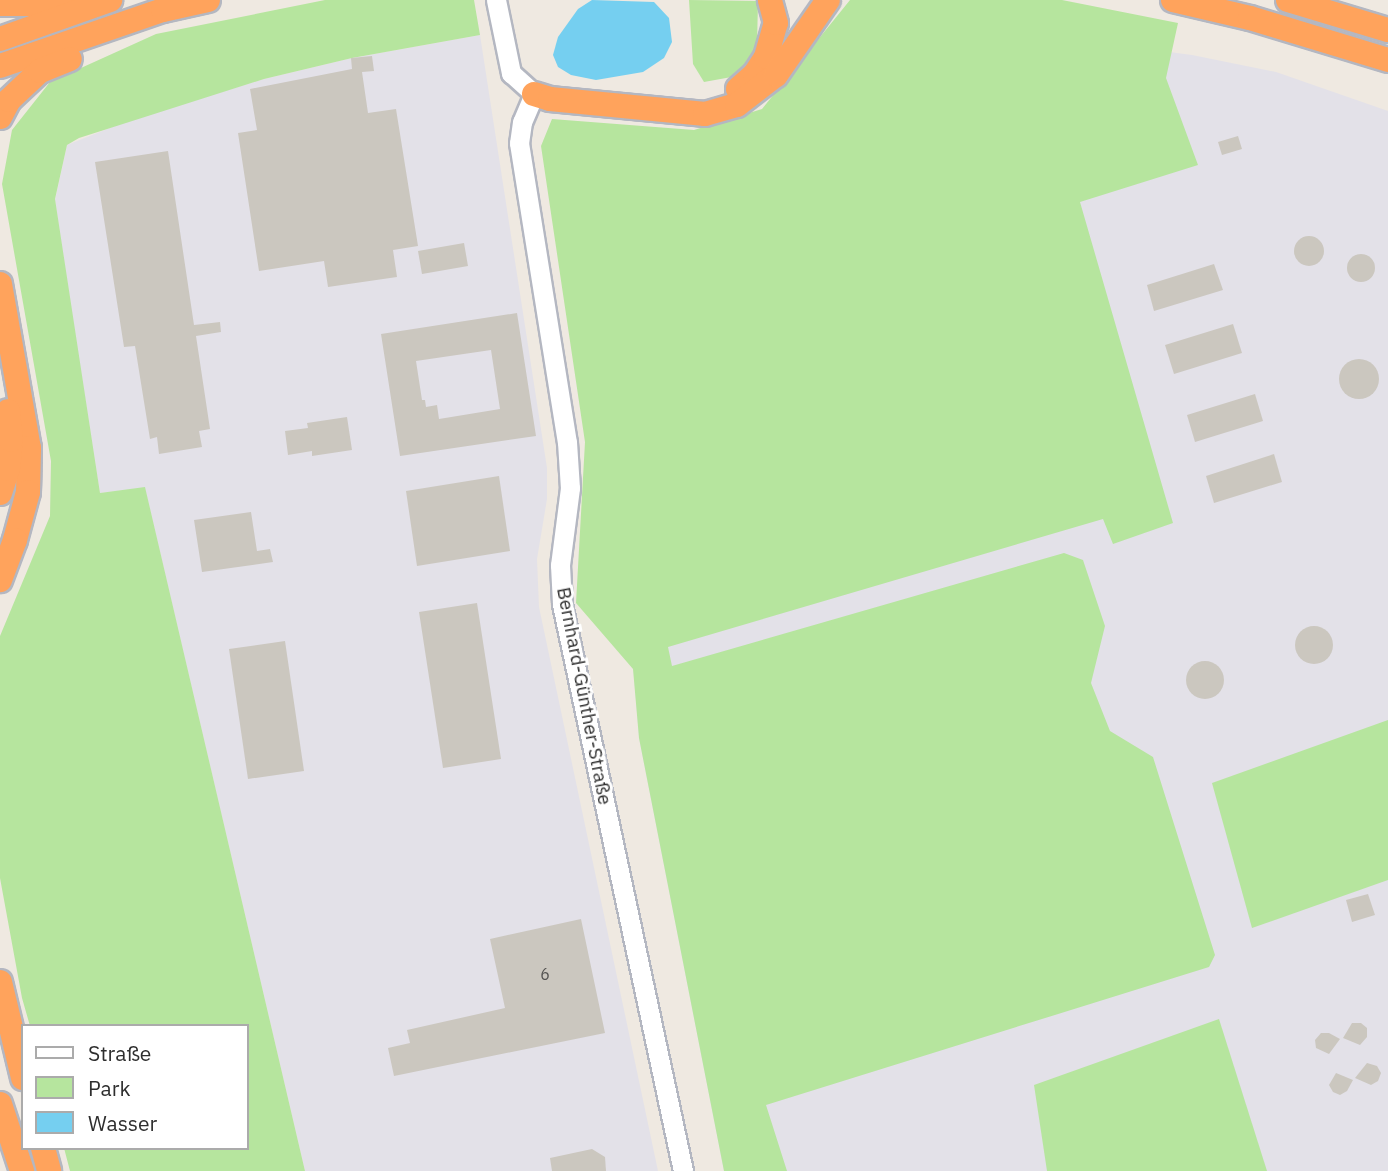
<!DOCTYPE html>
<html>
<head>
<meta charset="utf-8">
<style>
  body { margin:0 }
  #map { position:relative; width:1388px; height:1171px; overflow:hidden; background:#efe9e1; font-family:"IBM Plex Sans",sans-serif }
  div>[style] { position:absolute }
  .industrial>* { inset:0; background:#e3e1e8 }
  .green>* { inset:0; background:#b6e59e }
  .water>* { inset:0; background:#75cff0 }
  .building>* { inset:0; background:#cbc7bf }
  .round { border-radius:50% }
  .roads { filter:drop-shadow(2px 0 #b4b7c1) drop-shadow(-2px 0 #b4b7c1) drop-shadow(0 2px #b4b7c1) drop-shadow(0 -2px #b4b7c1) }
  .secondary>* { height:19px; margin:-9.5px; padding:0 9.5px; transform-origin:9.5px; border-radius:9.5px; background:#fff }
  .highway>* { height:24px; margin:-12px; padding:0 12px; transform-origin:12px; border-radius:12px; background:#ffa35c }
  span { translate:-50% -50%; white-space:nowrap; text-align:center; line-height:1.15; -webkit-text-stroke:6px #fff; paint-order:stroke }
  .number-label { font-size:16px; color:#555452 }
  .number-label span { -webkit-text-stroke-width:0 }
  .street-label { font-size:19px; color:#2e2e2e }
  .legend { position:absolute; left:21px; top:1024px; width:228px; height:126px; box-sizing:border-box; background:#fff; border:2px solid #ababab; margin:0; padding:9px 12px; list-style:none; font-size:21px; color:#2e2e2e }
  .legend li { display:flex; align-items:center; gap:14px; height:35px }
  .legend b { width:35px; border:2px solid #ababab }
</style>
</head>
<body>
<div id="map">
  <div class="industrial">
    <div style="clip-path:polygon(917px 19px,1192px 55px,1276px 72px,1388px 111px,1388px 1171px,724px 1171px,639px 738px,608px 358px)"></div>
    <div style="clip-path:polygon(480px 35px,547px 468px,547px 499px,537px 559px,539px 607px,658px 1171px,305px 1171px,145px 488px,100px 493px,76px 340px,55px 200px,67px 145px,135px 118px,264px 79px,352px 58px)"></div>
  </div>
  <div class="green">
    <div style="clip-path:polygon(325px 0,474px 0,480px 35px,352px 58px,264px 79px,79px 138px,67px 145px,55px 199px,100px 493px,145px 487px,305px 1171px,70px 1171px,64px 1148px,247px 1148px,247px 1026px,30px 1026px,22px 998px,0 878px,0 636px,50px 516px,51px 461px,2px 184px,12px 130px,50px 82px,156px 34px)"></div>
    <div style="clip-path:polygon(689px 0,758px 1px,757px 45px,737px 76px,704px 82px,693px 64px)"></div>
    <div style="clip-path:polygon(850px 0,1062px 0,1178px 23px,1166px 78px,1198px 165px,1080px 202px,1173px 523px,1113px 544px,1103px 519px,668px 647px,672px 666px,1064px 553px,1083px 560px,1105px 626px,1091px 683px,1110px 731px,1153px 757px,1215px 955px,1209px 967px,766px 1105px,787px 1171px,724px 1171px,639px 738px,633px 669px,576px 603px,585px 442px,541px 146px,552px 119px,694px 130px,762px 109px)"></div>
    <div style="clip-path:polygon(1388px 720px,1388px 880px,1252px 928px,1212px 783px)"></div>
    <div style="clip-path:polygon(1219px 1019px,1267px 1171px,1047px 1171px,1034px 1085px)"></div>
  </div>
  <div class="water">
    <div style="clip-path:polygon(592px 0,654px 2px,669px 18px,672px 42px,664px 58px,643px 72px,596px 80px,571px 75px,558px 67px,553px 55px,558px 37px,578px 9px)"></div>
  </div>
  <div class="building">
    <div style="clip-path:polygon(372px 56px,374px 71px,362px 72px,368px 113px,396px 109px,418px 246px,393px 250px,397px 277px,328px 287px,324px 261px,259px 271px,238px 133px,257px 130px,250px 89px,352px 69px,351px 58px)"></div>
    <div style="clip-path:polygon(1238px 136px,1242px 149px,1222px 155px,1218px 142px)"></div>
    <div style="clip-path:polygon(168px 151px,194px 325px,220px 322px,221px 332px,196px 336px,210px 429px,199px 431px,202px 447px,159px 454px,157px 437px,150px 439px,135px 346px,124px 347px,95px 162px)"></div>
    <div class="round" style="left:1294px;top:236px;width:30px;height:30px"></div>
    <div style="clip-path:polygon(464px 243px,468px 266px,422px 274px,418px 251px)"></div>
    <div class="round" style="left:1347px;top:254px;width:28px;height:28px"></div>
    <div style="clip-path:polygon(1214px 264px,1223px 290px,1154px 311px,1147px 285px)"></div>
    <div style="clip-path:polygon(evenodd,517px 313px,536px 436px,400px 456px,381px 334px,517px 313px,491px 350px,500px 409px,439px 419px,437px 405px,426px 407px,425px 400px,422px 400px,416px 361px,491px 350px)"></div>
    <div style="clip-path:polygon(1233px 324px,1242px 353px,1174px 374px,1165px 345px)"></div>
    <div class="round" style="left:1339px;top:359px;width:40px;height:40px"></div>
    <div style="clip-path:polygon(1255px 394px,1263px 421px,1195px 442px,1187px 415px)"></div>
    <div style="clip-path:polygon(347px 417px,352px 450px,312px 456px,312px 451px,288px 455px,285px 431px,308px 428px,307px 423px)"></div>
    <div style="clip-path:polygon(1274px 454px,1282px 482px,1214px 503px,1206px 476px)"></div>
    <div style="clip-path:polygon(499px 476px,510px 551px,417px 566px,406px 491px)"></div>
    <div style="clip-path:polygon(251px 512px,257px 551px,270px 549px,273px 562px,202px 572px,194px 520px)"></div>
    <div style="clip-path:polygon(477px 603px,501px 759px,443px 768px,419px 612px)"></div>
    <div class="round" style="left:1295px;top:626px;width:38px;height:38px"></div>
    <div style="clip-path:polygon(285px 641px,304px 771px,248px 779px,229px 649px)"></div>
    <div class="round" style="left:1186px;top:661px;width:38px;height:38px"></div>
    <div style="clip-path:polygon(1368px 894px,1375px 915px,1352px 922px,1346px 900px)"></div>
    <div style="clip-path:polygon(581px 919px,605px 1033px,394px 1076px,388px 1048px,410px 1043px,407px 1030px,505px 1008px,490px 939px)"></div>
    <div style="clip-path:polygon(1352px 1023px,1361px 1023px,1367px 1028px,1367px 1037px,1360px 1045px,1343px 1038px)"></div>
    <div style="clip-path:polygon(1321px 1033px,1329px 1033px,1340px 1039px,1329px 1054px,1316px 1048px,1315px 1040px)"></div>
    <div style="clip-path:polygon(1367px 1063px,1377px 1066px,1381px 1073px,1378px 1081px,1371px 1085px,1355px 1078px)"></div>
    <div style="clip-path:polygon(1336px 1073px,1353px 1080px,1347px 1091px,1340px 1095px,1333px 1092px,1329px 1085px)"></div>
    <div style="clip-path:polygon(592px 1149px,605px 1157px,606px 1171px,552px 1171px,550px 1158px)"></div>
  </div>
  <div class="roads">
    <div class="secondary">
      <div style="left:496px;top:0;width:75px;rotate:78.4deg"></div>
      <div style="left:511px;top:73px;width:31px;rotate:42deg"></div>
      <div style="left:534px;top:94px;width:30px;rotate:113deg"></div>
      <div style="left:522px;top:122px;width:21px;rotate:98deg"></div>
      <div style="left:519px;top:143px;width:303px;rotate:80.9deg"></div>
      <div style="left:567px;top:442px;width:46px;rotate:86.3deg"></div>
      <div style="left:570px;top:488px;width:78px;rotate:97.4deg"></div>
      <div style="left:560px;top:565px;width:39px;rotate:87deg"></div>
      <div style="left:562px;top:604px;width:580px;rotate:77.95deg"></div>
    </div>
    <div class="highway">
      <div style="left:1173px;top:0;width:79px;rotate:13.2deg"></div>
      <div style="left:1250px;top:18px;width:144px;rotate:16.9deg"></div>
      <div style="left:1288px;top:0;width:104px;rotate:16.7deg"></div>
      <div style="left:0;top:4px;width:76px"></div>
      <div style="left:0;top:39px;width:117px;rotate:-19.5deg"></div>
      <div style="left:0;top:66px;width:172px;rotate:-19deg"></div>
      <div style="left:163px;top:10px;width:46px;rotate:-12.5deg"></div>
      <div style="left:738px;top:89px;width:23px;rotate:-41deg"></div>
      <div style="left:755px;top:74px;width:20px;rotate:-57deg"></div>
      <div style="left:766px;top:57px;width:35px;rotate:-74deg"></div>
      <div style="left:776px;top:23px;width:24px;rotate:-105deg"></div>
      <div style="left:534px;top:94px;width:17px;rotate:17deg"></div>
      <div style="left:550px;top:99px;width:156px;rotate:5.5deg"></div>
      <div style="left:705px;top:114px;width:33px;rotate:-16deg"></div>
      <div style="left:737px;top:105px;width:49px;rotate:-37.6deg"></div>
      <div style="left:776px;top:75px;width:91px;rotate:-55.3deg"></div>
      <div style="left:0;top:117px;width:19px;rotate:-62deg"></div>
      <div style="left:9px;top:100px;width:42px;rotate:-43.1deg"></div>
      <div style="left:40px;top:71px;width:32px;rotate:-22deg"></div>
      <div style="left:0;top:284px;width:167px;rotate:80deg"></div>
      <div style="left:29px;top:448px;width:44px;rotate:91.3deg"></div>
      <div style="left:28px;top:492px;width:50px;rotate:105.2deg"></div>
      <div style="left:15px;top:540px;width:43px;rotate:110.6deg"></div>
      <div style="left:0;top:493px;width:25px;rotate:-72deg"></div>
      <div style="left:8px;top:469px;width:29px;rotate:-84deg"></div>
      <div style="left:11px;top:440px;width:29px;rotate:-96deg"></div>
      <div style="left:0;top:982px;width:99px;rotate:76.5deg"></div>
      <div style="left:0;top:1104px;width:71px;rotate:71.8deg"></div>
      <div style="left:43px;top:1148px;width:24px;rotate:75deg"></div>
    </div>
  </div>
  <div class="number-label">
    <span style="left:545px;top:974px">6</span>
  </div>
  <div class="street-label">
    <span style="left:584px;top:696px;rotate:79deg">Bernhard-Günther-Straße</span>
  </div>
  <ul class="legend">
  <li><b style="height:9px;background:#fff"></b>Straße</li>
  <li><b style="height:19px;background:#b6e59e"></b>Park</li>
  <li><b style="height:19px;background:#75cff0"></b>Wasser</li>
  </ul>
</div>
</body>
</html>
